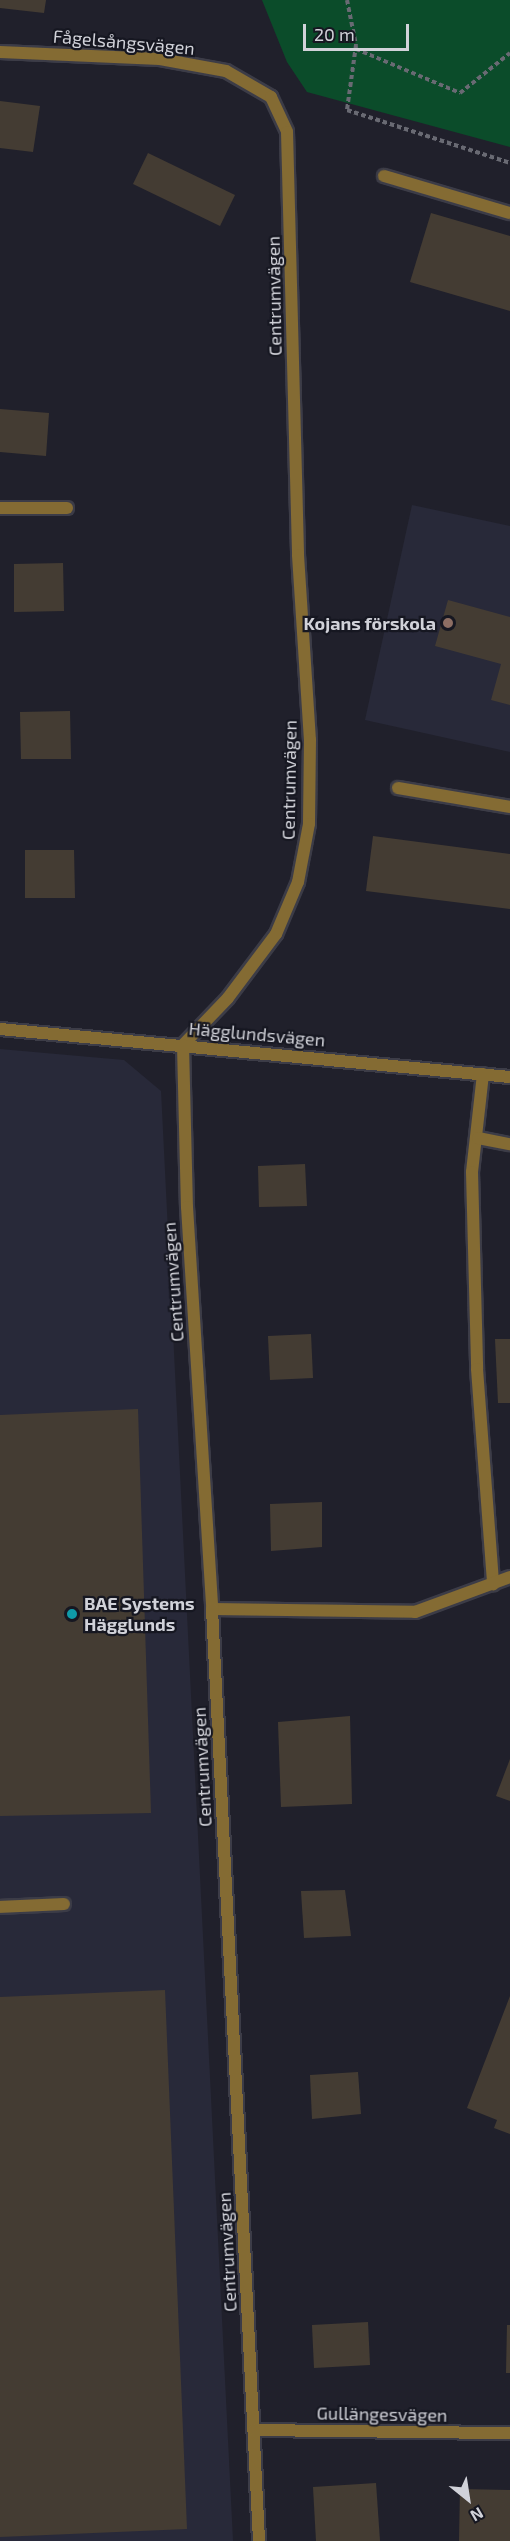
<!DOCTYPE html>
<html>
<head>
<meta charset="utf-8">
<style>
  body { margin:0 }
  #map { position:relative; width:510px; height:2541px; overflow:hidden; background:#20202b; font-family:"Exo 2",sans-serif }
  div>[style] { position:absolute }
  .built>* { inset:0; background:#282939 }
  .green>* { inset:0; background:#0b4c2a }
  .building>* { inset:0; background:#443c33 }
  .path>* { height:4px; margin-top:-2px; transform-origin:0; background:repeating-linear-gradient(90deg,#696a73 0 4.5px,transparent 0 7.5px) }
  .roads { filter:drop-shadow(2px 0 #3c3c47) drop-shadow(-2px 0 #3c3c47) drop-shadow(0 2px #3c3c47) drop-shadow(0 -2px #3c3c47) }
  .lane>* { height:12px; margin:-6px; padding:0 6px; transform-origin:6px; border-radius:6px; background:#846b33 }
  .street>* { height:12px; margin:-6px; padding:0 6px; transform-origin:6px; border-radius:6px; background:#846b33 }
  .dots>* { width:16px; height:16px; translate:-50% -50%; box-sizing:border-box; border:3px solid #161721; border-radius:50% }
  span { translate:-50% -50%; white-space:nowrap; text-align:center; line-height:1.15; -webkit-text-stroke:4.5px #161721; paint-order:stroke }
  .street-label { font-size:18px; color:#d1d2d9 }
  .poi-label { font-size:18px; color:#d1d2d9; font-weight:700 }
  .right { translate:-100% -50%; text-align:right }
  .left { translate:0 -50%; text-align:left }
  .north { position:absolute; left:438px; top:2469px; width:60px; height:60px; -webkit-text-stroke:4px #161721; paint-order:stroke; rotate:150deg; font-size:16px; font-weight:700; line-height:24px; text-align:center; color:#d1d2d9 }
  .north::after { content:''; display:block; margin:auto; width:21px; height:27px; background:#d1d2d9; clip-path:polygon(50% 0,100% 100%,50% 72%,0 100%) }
  .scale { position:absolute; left:303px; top:24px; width:106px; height:27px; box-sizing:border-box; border:3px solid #d1d2d9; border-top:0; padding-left:8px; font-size:18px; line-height:21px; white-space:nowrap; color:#d1d2d9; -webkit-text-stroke:4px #161721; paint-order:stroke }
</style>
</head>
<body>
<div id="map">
  <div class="built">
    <div style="clip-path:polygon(412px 505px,510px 526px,510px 752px,365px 720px)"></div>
    <div style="clip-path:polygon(0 1049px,124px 1060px,161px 1091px,233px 2541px,0 2541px)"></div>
  </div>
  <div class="green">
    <div style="clip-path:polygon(262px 0,510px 0,510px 147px,307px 92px,287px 62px)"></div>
  </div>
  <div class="building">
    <div style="clip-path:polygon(0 0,46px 0,44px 13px,0 8px)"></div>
    <div style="clip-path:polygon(0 101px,40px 106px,33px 152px,0 148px)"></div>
    <div style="clip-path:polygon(148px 153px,235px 195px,220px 226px,133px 184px)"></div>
    <div style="clip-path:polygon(431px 213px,510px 236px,510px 311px,410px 282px)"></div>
    <div style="clip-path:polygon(0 409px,49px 413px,46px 456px,0 452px)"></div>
    <div style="clip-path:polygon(63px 563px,64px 611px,14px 612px,14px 564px)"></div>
    <div style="clip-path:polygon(448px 600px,510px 617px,510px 705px,491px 700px,501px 664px,435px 646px)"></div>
    <div style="clip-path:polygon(70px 711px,71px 759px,21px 759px,20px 712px)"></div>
    <div style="clip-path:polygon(373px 836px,510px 854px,510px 909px,366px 891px)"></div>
    <div style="clip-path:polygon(25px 850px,74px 850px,75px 898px,25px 898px)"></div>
    <div style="clip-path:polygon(305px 1164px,307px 1206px,259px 1207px,258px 1166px)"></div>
    <div style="clip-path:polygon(311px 1334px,313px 1378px,270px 1380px,268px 1336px)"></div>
    <div style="clip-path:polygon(495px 1339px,510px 1339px,510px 1403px,498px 1403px)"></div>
    <div style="clip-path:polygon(138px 1409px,151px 1813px,0 1816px,0 1415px)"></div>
    <div style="clip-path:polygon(322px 1502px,322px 1547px,271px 1551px,270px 1504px)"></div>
    <div style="clip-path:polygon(350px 1716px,352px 1804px,281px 1807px,278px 1722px)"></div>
    <div style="clip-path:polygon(510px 1759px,510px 1801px,496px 1796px)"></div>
    <div style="clip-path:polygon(345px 1890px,351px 1936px,304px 1938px,301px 1891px)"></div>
    <div style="clip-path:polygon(165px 1990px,187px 2529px,0 2537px,0 1997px)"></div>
    <div style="clip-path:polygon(510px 1996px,510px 2134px,494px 2128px,497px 2120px,467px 2108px)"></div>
    <div style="clip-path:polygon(358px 2072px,361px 2114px,312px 2119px,310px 2075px)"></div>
    <div style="clip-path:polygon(368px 2322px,370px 2365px,314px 2368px,312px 2325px)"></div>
    <div style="clip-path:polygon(507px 2325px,510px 2325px,510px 2373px,506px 2373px)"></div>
    <div style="clip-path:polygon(376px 2483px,380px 2541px,316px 2541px,313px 2487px)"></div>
    <div style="clip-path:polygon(460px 2489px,510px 2490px,510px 2541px,459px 2541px)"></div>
  </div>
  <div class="path">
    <div style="left:347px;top:0;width:46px;rotate:78.7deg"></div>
    <div style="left:356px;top:45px;width:66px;rotate:97.9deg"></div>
    <div style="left:347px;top:110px;width:171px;rotate:18deg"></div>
    <div style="left:356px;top:49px;width:113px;rotate:22.9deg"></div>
    <div style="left:460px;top:93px;width:64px;rotate:-38.7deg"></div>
  </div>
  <div class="roads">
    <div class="lane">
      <div style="left:384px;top:176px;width:131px;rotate:16.4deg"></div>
      <div style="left:398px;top:788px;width:114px;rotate:9.6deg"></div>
      <div style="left:483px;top:1074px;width:99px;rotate:96.4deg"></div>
      <div style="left:472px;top:1172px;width:197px;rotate:88.5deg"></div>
      <div style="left:477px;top:1369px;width:216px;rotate:85.7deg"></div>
      <div style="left:478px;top:1138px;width:33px;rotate:11deg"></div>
      <div style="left:212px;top:1609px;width:203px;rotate:0.8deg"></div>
      <div style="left:415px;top:1612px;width:101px;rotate:-20.2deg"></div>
      <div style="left:0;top:1907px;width:64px;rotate:-2.7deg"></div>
    </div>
    <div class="street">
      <div style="left:0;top:52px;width:160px;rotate:2.5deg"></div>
      <div style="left:160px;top:59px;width:67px;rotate:10.3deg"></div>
      <div style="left:226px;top:71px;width:52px;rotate:30deg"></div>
      <div style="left:271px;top:97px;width:38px;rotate:65deg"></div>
      <div style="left:287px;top:132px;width:423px;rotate:88.5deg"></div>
      <div style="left:298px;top:555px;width:185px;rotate:86.3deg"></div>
      <div style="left:310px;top:740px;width:84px;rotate:90.7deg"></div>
      <div style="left:309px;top:824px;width:59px;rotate:100.7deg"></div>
      <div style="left:298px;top:882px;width:56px;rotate:112.9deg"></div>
      <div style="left:276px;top:934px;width:80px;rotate:126.9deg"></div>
      <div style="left:228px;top:998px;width:65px;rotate:133.8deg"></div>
      <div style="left:183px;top:1045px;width:162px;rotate:88.6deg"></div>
      <div style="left:187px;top:1207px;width:403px;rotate:86.4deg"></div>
      <div style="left:212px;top:1609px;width:933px;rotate:87.11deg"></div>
      <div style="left:0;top:508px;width:67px"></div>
      <div style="left:0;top:1029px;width:512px;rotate:5.38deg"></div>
      <div style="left:254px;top:2430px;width:256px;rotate:0.7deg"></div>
    </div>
  </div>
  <div class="dots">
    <div style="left:448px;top:623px;background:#8d6e63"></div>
    <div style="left:72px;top:1614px;background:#0f9aa8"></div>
  </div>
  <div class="street-label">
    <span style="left:124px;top:42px;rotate:5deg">Fågelsångsvägen</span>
    <span style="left:274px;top:296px;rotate:-91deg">Centrumvägen</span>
    <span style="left:289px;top:780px;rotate:-89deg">Centrumvägen</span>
    <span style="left:257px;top:1034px;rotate:5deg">Hägglundsvägen</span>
    <span style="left:173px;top:1282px;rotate:-94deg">Centrumvägen</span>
    <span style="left:202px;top:1767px;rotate:-93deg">Centrumvägen</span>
    <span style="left:227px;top:2252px;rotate:-93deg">Centrumvägen</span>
    <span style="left:382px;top:2414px;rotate:1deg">Gullängesvägen</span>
  </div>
  <div class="poi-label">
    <span class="right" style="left:436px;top:623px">Kojans förskola</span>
    <span class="left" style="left:84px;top:1614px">BAE Systems<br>Hägglunds</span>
  </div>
  <div class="north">N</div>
  <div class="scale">20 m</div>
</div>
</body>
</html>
